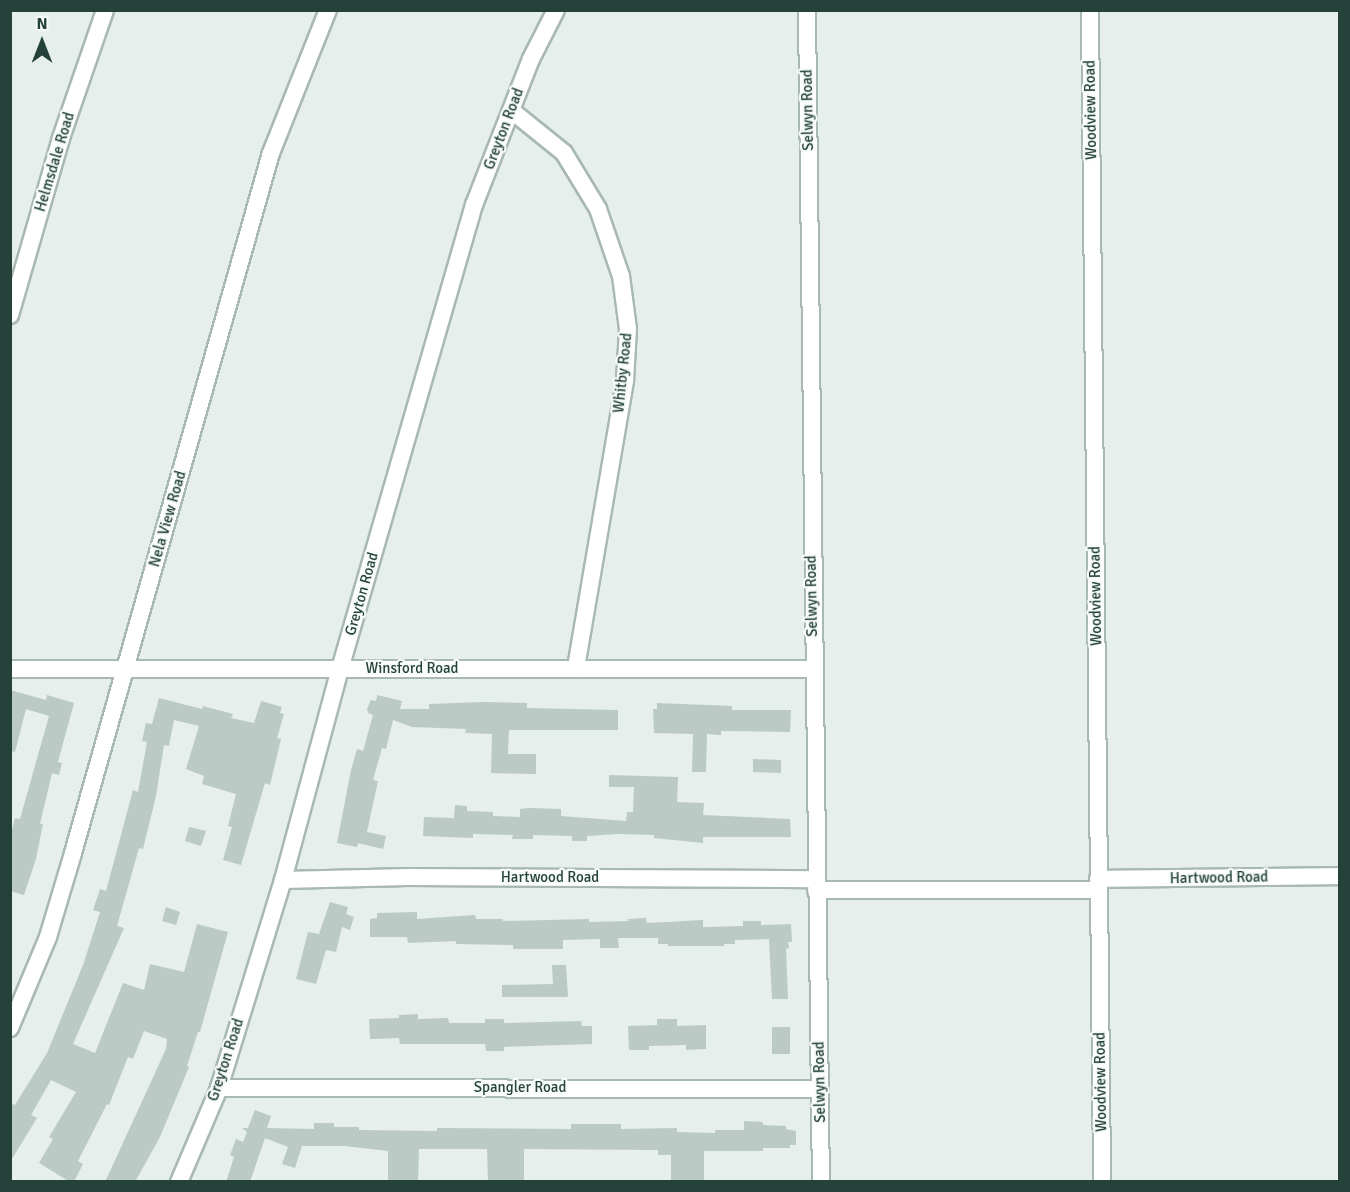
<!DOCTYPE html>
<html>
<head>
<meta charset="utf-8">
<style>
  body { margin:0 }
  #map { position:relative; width:1350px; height:1192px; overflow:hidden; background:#e6efeb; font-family:Signika,sans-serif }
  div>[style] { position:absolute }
  .building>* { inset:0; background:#bbcac4 }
  .roads { filter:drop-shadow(2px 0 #a8b8b2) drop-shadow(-2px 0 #a8b8b2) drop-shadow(0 2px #a8b8b2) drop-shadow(0 -2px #a8b8b2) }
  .minor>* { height:16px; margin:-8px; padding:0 8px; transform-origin:8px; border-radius:8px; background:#fff }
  span { translate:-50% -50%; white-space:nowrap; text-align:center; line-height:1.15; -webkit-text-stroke:4.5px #f7fbf9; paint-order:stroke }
  .street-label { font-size:15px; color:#24423a }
  .frame { position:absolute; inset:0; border:12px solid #24423a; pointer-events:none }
  .north { position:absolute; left:12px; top:12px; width:60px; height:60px; -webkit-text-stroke:4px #f7fbf9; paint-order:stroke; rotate:0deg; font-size:16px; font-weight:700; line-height:24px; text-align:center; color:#24423a }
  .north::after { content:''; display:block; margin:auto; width:21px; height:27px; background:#24423a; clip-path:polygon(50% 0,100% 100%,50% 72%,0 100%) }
</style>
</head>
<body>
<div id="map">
  <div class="building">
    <div style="clip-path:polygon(10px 690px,46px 700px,47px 695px,74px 703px,58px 762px,62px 763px,59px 775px,52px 773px,40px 824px,43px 824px,36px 859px,24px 895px,10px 891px,10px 837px,15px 818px,20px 819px,49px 716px,26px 709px,15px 752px,10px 751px)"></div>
    <div style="clip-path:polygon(377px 695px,402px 701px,400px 709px,429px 709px,429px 704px,482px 702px,527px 703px,527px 708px,618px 710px,618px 730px,509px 730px,508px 754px,536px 754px,536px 774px,491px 773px,492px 734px,465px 733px,466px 729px,412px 727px,393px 720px,386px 749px,382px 748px,373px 780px,378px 781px,367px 832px,386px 836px,383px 849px,358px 843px,357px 847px,337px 843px,351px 770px,357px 749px,363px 751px,373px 715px,368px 713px,367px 709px,371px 700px,376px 701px)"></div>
    <div style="clip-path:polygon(159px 698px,202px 709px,203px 706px,233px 714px,231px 718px,254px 723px,261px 701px,282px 707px,280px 713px,284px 714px,277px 738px,281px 739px,270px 785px,265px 783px,241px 865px,223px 860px,232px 827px,228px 826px,236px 794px,202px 784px,204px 776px,186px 769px,199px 726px,174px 720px,169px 746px,164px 745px,156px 796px,143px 849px,139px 848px,117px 926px,124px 928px,73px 1044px,95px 1053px,123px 983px,144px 990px,150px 964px,184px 972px,197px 924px,228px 932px,200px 1032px,198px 1032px,187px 1066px,189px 1067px,160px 1137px,135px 1182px,105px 1182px,166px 1049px,167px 1039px,144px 1031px,133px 1059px,128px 1057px,109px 1105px,107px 1104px,78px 1161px,83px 1164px,74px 1182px,70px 1182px,39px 1163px,53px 1139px,49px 1137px,76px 1092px,51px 1080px,31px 1115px,37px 1118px,10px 1162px,10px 1102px,15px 1105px,47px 1053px,83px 965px,100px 912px,93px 910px,100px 889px,106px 891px,133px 790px,138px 792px,147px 742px,142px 741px,146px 723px,152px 724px)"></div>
    <div style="clip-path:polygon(657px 703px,732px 706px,732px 710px,791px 710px,790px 732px,721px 731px,721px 735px,707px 734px,706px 772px,692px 772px,693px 734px,654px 733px,653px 709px,657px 709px)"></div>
    <div style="clip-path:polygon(753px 759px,781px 760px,781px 773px,753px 772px)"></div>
    <div style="clip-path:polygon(609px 775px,678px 777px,677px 802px,704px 803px,703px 815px,790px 819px,791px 837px,703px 837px,703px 843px,654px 838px,654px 835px,617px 834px,587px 836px,587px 841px,572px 841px,572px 836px,533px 835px,533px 839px,512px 839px,513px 835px,473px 834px,473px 838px,423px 836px,424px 817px,454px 818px,455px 805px,467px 806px,467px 811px,493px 812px,493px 816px,520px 817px,520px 809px,529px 808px,561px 809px,561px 816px,626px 821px,627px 812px,633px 812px,634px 787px,609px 787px)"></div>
    <div style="clip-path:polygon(189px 827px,206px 831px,201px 846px,185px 841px)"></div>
    <div style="clip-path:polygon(330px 902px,348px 907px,346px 914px,354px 917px,350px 930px,342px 927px,336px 952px,326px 950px,316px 984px,296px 979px,308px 932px,319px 934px)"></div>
    <div style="clip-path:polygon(166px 907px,180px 912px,176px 925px,162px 921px)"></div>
    <div style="clip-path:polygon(417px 912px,417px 919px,475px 915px,476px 919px,503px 919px,503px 921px,589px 919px,589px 922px,629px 921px,628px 919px,646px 918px,647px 923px,703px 920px,703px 927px,743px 926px,743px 921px,761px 921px,761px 925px,791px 924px,792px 942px,788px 942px,789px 948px,786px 949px,788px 999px,772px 999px,769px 939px,735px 940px,735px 944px,724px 944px,724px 946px,668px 946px,668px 944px,658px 944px,658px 938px,618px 938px,619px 948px,600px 948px,600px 939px,563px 940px,563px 949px,513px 949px,513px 945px,456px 944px,456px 941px,408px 943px,407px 937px,370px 937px,370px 919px,377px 918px,377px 913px)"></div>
    <div style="clip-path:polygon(552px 965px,566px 965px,568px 997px,502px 997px,502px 985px,553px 984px)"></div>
    <div style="clip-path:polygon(418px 1014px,418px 1019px,448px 1018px,449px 1023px,485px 1023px,485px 1019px,504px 1019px,504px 1023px,581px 1021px,582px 1026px,592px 1026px,592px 1044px,504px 1047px,504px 1051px,486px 1051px,485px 1044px,400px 1044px,399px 1038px,370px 1039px,369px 1019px,399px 1018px,399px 1015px)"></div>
    <div style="clip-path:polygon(657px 1019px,677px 1019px,677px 1026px,706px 1025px,706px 1049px,686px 1050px,686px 1045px,649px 1046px,649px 1050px,629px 1050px,628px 1026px,657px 1025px)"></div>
    <div style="clip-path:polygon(772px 1027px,790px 1027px,790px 1054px,772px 1054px)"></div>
    <div style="clip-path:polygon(255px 1110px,271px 1116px,267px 1128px,314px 1129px,314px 1123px,334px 1123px,334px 1127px,359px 1127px,359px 1130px,437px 1131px,437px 1128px,571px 1129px,571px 1124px,621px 1124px,621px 1129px,677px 1128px,677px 1132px,715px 1133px,715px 1130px,744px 1130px,744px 1121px,763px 1122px,763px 1125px,786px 1126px,786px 1129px,796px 1131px,796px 1145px,790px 1145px,790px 1148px,763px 1148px,763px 1151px,704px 1151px,704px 1182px,671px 1182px,671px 1155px,658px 1155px,658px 1150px,524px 1149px,524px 1182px,488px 1182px,487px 1149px,419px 1149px,418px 1182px,388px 1182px,388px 1151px,344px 1146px,302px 1146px,295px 1168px,282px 1164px,288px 1147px,265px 1138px,250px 1182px,226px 1182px,234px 1157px,230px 1155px,236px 1139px,243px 1142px,247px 1132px,242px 1128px,248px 1128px)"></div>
  </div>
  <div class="roads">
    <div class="minor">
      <div style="left:807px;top:10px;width:1172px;rotate:89.32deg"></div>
      <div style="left:1090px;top:10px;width:1172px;rotate:89.41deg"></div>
      <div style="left:512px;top:111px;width:67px;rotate:38.9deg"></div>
      <div style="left:564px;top:153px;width:66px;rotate:58.7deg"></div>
      <div style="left:598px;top:209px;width:71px;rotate:71.1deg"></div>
      <div style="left:621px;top:276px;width:53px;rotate:82.5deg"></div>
      <div style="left:628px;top:329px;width:52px;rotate:93.3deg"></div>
      <div style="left:625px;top:381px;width:292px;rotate:99.7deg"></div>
      <div style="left:10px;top:315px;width:184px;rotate:-73.9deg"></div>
      <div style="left:61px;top:138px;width:135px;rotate:-71deg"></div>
      <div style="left:10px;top:669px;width:803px"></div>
      <div style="left:1098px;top:879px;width:242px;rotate:-0.7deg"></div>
      <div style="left:283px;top:880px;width:125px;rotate:-1.4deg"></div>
      <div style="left:408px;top:877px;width:408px;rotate:0.3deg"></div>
      <div style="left:816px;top:890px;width:282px"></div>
      <div style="left:10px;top:1028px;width:99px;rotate:-67.3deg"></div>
      <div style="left:48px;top:937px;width:88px;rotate:-73.4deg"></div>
      <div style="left:73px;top:853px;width:727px;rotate:-74.21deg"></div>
      <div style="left:271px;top:153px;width:154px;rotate:-68.3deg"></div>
      <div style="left:219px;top:1088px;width:601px;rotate:0.1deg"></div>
      <div style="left:179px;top:1182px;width:102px;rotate:-66.9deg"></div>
      <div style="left:219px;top:1088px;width:218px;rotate:-72.9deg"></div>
      <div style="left:283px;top:880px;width:219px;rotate:-74.9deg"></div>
      <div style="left:340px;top:669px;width:483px;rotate:-73.9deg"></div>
      <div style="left:474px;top:205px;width:157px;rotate:-68.7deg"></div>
      <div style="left:531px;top:59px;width:55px;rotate:-63deg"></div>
    </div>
  </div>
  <div class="street-label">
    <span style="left:808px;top:110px;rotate:-91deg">Selwyn Road</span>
    <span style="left:1091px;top:110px;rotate:-91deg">Woodview Road</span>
    <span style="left:504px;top:129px;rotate:-69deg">Greyton Road</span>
    <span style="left:55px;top:162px;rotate:-73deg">Helmsdale Road</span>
    <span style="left:623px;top:373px;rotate:-84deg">Whitby Road</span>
    <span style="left:168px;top:519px;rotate:-74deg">Nela View Road</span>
    <span style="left:362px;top:594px;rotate:-74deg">Greyton Road</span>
    <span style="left:812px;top:596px;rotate:-91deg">Selwyn Road</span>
    <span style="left:1096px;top:596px;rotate:-91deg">Woodview Road</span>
    <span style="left:412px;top:669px">Winsford Road</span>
    <span style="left:550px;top:878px">Hartwood Road</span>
    <span style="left:1219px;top:878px;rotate:-1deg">Hartwood Road</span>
    <span style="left:226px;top:1060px;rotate:-72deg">Greyton Road</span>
    <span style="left:820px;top:1082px;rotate:-91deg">Selwyn Road</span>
    <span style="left:1101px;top:1082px;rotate:-91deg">Woodview Road</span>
    <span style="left:520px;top:1088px">Spangler Road</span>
  </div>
  <div class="frame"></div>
  <div class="north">N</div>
</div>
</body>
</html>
